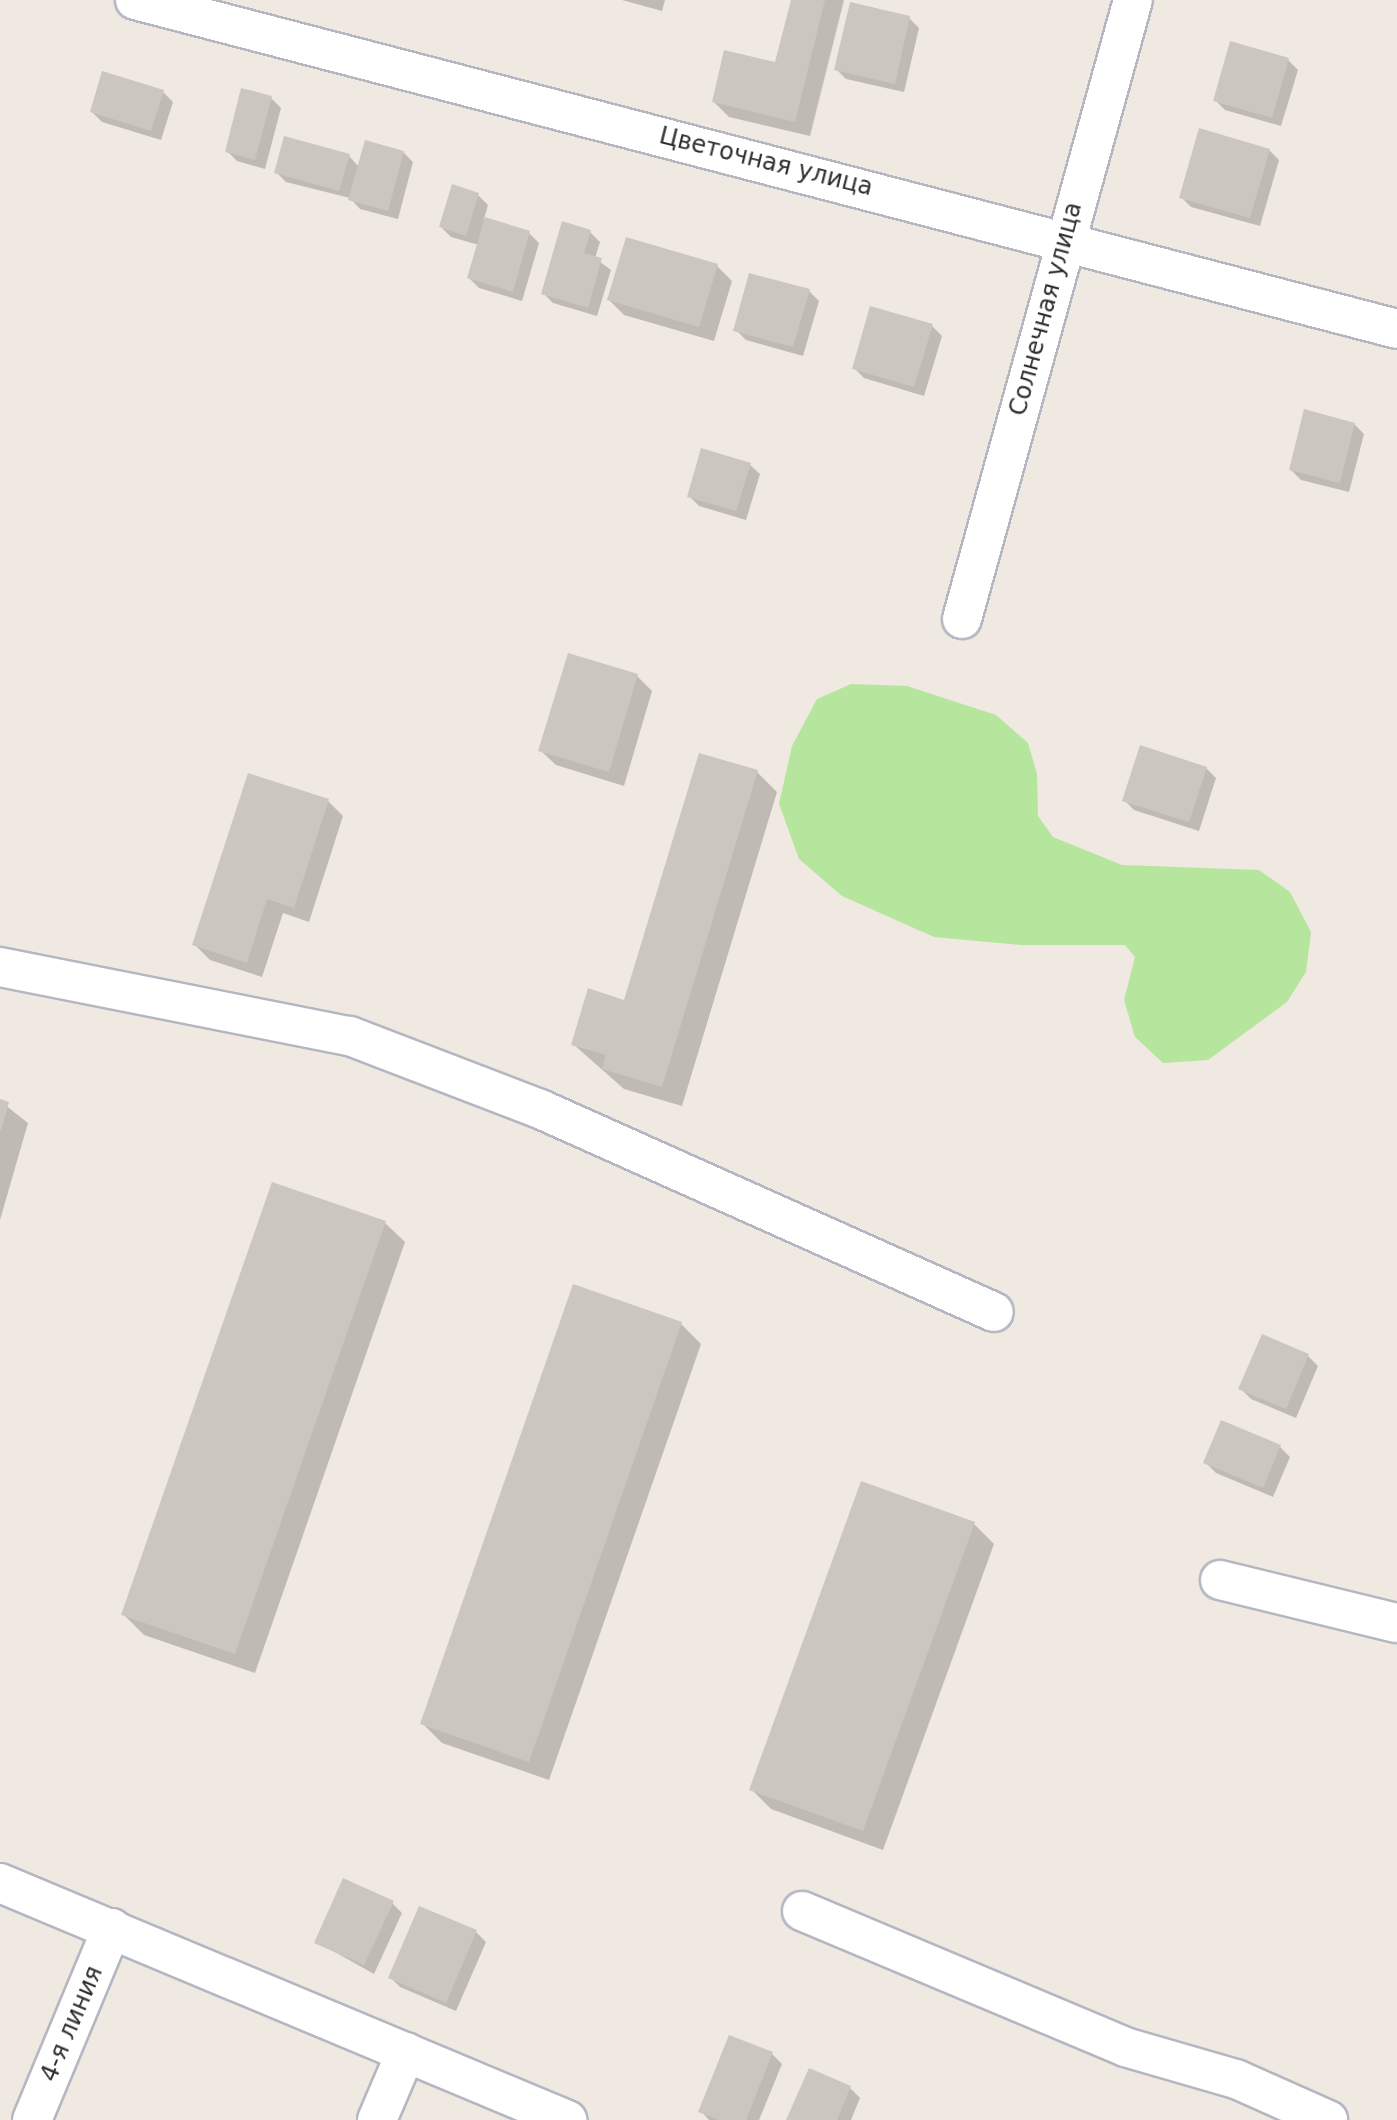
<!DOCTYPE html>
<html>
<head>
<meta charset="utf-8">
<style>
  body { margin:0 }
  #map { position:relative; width:1397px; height:2120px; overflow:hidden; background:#efe9e1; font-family:"DejaVu Sans",sans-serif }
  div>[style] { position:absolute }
  .green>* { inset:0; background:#b6e59e }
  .shadow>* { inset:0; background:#0003 }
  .building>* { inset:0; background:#cbc7bf }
  .roads { filter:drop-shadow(2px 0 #b4b7c1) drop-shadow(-2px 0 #b4b7c1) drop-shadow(0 2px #b4b7c1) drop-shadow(0 -2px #b4b7c1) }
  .minor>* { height:38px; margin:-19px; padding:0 19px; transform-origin:19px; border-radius:19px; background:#fff }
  span { translate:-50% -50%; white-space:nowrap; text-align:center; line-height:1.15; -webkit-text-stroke:6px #fff; paint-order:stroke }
  .street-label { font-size:24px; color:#2e2e2e }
</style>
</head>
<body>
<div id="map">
  <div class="green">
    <div style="clip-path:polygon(851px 684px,907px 686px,996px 715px,1028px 743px,1037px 774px,1038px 816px,1053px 837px,1122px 865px,1259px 870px,1290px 892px,1311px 932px,1306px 972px,1287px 1002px,1208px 1060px,1163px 1063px,1135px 1037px,1124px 1000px,1135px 957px,1125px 945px,1022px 945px,934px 937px,842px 896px,799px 859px,779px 804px,792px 746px,817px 699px)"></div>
  </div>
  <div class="shadow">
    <div style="clip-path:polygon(622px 0,665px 0,662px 11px)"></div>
    <div style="clip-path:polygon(793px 0,844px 0,810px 136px,729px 117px,714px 102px,777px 65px)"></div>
    <div style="clip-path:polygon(909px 18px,919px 28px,904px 92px,846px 79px,836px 69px)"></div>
    <div style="clip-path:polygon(1288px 60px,1298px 70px,1281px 126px,1225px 110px,1215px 100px)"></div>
    <div style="clip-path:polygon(163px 92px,173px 102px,161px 140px,102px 122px,92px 112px)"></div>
    <div style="clip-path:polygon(271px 98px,281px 108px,265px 169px,237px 161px,227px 151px)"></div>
    <div style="clip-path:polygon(1269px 150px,1279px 160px,1260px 226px,1191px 207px,1181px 197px)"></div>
    <div style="clip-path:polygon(403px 152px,413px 162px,398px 219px,360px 209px,350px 198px,286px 182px,276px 172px,349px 156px,359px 167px)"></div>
    <div style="clip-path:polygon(478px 195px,488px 205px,484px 219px,529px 233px,539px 243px,522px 301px,479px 288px,469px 278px,479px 245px,451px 237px,441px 227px)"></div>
    <div style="clip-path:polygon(590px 232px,600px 242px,595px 258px,611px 270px,597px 316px,553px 303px,543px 293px)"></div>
    <div style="clip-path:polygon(717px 266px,732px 281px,714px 341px,624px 315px,609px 300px)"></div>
    <div style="clip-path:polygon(809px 291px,819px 301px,803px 356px,746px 340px,736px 330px)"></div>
    <div style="clip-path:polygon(932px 326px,942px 336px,924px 396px,864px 378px,854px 368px)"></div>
    <div style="clip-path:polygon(1354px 424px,1364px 434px,1349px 492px,1301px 480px,1291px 470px)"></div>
    <div style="clip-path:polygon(749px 464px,760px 474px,746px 520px,699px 506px,689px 496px)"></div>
    <div style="clip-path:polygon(637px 676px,652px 691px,624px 786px,556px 765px,540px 750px)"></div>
    <div style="clip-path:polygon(1206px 768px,1216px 778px,1199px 831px,1134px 810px,1124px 800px)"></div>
    <div style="clip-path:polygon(757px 772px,777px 792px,682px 1106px,624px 1089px,573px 1044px,626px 1002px)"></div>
    <div style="clip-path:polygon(328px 801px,343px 816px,309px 922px,283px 913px,262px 977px,210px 960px,195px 945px)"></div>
    <div style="clip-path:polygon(0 1101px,28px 1123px,0 1220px)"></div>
    <div style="clip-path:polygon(385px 1223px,405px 1242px,255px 1673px,144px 1635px,124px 1615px)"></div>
    <div style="clip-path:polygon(681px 1324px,701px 1344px,549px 1780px,442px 1743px,422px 1723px)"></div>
    <div style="clip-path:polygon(1308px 1356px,1318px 1366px,1296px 1418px,1251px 1399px,1241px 1389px)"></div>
    <div style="clip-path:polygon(1280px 1447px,1290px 1457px,1273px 1497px,1216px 1473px,1206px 1463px)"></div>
    <div style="clip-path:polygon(974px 1524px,994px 1544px,883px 1850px,771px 1809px,751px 1789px)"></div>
    <div style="clip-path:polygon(392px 1903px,402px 1913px,374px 1974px,317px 1942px)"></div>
    <div style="clip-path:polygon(476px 1932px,486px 1942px,456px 2011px,400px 1987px,390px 1977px)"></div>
    <div style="clip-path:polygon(772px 2054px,782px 2064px,759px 2120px,709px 2120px,701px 2111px)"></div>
    <div style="clip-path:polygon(850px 2088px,860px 2098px,851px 2120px,789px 2120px)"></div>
  </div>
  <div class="building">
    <div style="clip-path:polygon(791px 0,825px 0,795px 122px,712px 102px,724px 50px,775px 62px)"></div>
    <div style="clip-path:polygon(850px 2px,910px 16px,895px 84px,834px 70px)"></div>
    <div style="clip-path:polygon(1230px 41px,1289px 58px,1272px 118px,1213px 101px)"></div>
    <div style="clip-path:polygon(102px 71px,164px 90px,151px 131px,90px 112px)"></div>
    <div style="clip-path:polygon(241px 88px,272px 96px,255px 160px,225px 152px)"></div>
    <div style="clip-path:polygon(1199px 128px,1270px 149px,1250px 218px,1179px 198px)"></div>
    <div style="clip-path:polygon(284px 136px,350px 154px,339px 191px,274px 173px)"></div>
    <div style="clip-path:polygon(365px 140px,404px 151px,388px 211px,348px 200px)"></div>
    <div style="clip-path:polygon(452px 184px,479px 193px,466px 236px,439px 227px)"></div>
    <div style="clip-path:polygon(485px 217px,530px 231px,513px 292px,467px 278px)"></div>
    <div style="clip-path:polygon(562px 221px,591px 230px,584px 253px,602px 258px,588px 308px,541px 294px)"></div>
    <div style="clip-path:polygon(626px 237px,718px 264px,699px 327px,607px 300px)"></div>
    <div style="clip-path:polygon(749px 273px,810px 289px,793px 347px,733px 331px)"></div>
    <div style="clip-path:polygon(870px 306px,933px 324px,914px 387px,852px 369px)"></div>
    <div style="clip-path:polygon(1304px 409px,1355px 423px,1340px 483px,1289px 470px)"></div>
    <div style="clip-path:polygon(701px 448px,751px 463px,736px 511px,687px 497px)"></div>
    <div style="clip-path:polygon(568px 653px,638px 674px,609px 772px,538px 751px)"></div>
    <div style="clip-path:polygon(1140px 745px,1207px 767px,1189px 822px,1122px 801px)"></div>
    <div style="clip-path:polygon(699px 753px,758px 770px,662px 1087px,602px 1069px,606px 1055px,571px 1045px,588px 988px,624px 1000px)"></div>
    <div style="clip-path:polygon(248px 773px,329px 799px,294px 908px,267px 899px,247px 963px,192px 945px)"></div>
    <div style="clip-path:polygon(0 1099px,9px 1102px,1px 1131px,0 1131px)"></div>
    <div style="clip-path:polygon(272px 1182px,386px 1221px,235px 1654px,121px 1615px)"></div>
    <div style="clip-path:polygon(573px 1284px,682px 1322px,529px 1762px,420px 1724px)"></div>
    <div style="clip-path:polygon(1262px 1334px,1309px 1354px,1286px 1409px,1238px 1389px)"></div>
    <div style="clip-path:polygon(1221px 1420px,1281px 1445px,1263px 1488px,1203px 1463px)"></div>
    <div style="clip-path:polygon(861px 1481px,975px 1522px,863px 1831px,749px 1790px)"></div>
    <div style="clip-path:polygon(343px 1878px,394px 1901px,364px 1965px,314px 1943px)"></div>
    <div style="clip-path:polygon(419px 1906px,477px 1930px,446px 2003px,388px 1978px)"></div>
    <div style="clip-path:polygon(729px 2035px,773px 2052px,746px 2120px,719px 2120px,698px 2112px)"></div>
    <div style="clip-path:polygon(809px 2068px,851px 2086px,837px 2120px,786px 2120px)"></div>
  </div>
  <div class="roads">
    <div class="minor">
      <div style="left:135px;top:0;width:1304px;rotate:14.61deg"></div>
      <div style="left:962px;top:619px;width:642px;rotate:-74.56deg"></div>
      <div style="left:0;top:967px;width:357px;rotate:11.2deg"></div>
      <div style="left:350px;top:1036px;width:204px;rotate:21deg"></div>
      <div style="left:540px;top:1109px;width:497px;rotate:24.1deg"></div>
      <div style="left:1220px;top:1580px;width:182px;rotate:13.7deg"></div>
      <div style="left:0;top:1883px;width:615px;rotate:22.68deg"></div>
      <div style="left:802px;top:1911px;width:350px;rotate:22.8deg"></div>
      <div style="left:1125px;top:2047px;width:116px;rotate:16.1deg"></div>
      <div style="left:1236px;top:2079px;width:101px;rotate:24deg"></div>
      <div style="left:32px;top:2120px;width:208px;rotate:-67.4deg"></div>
      <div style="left:377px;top:2120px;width:74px;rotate:-66.9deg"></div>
    </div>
  </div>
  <div class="street-label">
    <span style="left:766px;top:162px;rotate:14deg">Цветочная улица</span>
    <span style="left:1046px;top:309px;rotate:-75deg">Солнечная улица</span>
    <span style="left:72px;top:2024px;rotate:-67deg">4-я линия</span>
  </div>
</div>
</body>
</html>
